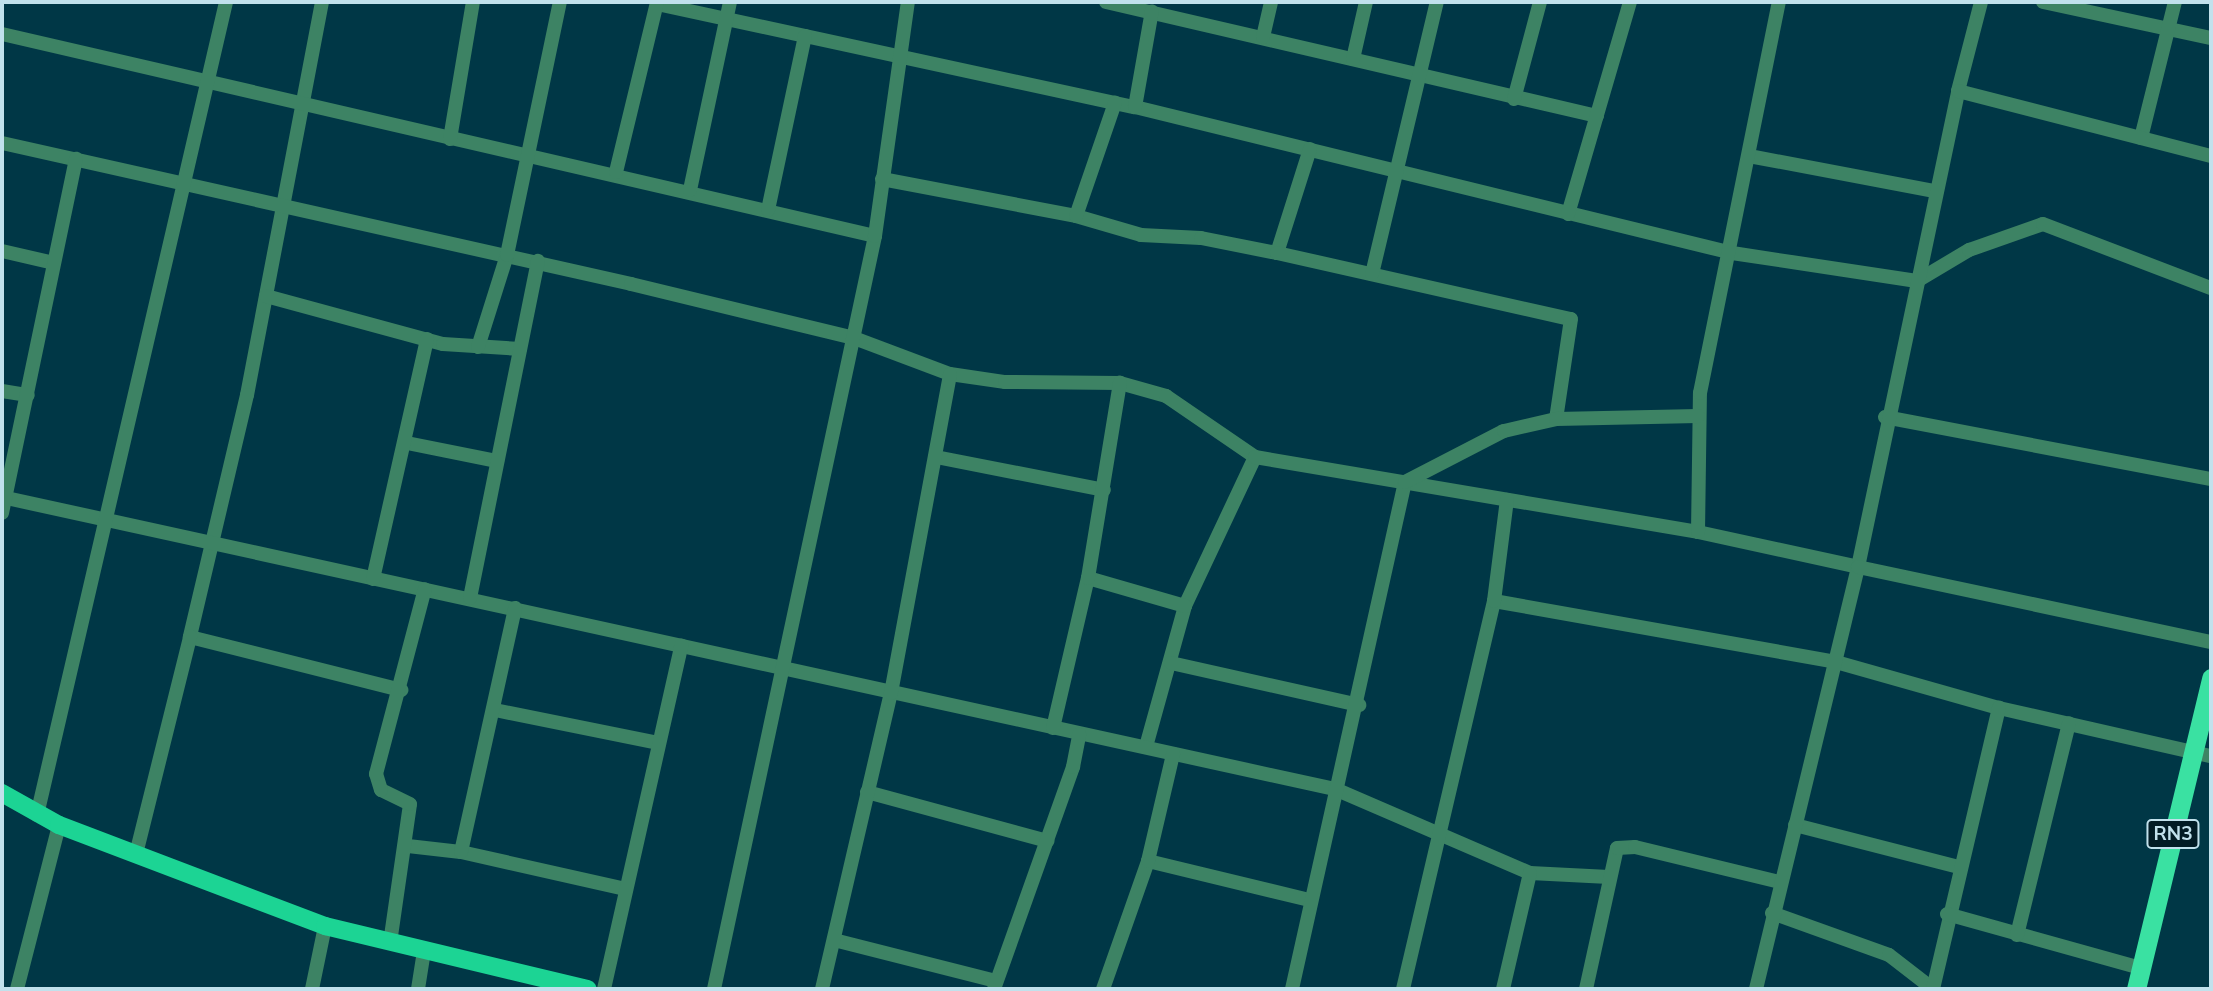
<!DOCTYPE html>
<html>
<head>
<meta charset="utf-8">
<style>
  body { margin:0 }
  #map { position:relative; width:2213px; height:991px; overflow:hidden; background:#003746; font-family:Mulish,sans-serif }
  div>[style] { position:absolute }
  .minor>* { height:14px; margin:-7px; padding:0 7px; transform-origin:7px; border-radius:7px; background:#3d8364 }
  .primary>* { height:18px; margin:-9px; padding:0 9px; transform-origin:9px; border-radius:9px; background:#1cd494 }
  .trunk>* { height:19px; margin:-9.5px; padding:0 9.5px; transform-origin:9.5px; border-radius:9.5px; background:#3ae1a2 }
  span { translate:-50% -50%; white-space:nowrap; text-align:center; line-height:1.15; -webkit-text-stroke:6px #021c25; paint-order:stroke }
  .shield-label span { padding:2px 5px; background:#021c25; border:2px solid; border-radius:5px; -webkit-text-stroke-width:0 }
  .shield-label { font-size:19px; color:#c1e1ec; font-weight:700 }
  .frame { position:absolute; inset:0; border:4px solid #c1e1ec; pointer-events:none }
</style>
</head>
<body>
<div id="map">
  <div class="minor">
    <div style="left:322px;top:2px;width:400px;rotate:100.8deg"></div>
    <div style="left:247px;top:395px;width:249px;rotate:103.3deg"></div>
    <div style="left:190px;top:637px;width:218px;rotate:14.1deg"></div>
    <div style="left:1106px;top:2px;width:504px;rotate:13.07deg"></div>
    <div style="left:2043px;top:2px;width:172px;rotate:12.1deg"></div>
    <div style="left:657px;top:4px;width:489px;rotate:12.2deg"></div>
    <div style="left:1135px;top:107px;width:615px;rotate:13.74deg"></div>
    <div style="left:1732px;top:253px;width:187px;rotate:8.6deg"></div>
    <div style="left:1917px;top:281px;width:61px;rotate:-30.8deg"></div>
    <div style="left:1969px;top:250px;width:78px;rotate:-19.4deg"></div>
    <div style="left:2043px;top:224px;width:180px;rotate:20.9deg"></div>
    <div style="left:2px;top:34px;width:896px;rotate:13.03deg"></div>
    <div style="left:1263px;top:37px;width:36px;rotate:-77deg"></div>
    <div style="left:1353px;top:59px;width:58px;rotate:-77.2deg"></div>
    <div style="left:1958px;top:91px;width:92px;rotate:-75.5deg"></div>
    <div style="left:1514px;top:99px;width:100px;rotate:-75deg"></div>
    <div style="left:1135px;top:107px;width:97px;rotate:-80deg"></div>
    <div style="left:2141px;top:138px;width:140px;rotate:-76deg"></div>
    <div style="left:450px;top:139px;width:139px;rotate:-80.5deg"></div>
    <div style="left:2px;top:143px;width:645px;rotate:12.63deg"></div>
    <div style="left:631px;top:284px;width:229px;rotate:13.6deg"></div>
    <div style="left:854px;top:338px;width:103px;rotate:20.6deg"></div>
    <div style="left:950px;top:374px;width:56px;rotate:8.3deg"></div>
    <div style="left:1005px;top:382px;width:115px;rotate:0.5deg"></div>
    <div style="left:1120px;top:383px;width:48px;rotate:15.8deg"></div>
    <div style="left:1166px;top:396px;width:108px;rotate:34.4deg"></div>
    <div style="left:1255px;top:457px;width:165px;rotate:115.2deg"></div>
    <div style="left:1185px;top:606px;width:146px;rotate:105.5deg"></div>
    <div style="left:1749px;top:156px;width:189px;rotate:10.7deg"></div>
    <div style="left:616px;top:172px;width:175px;rotate:-76.4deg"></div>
    <div style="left:882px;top:179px;width:197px;rotate:10.8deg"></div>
    <div style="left:1076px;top:216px;width:68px;rotate:16.3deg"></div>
    <div style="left:1141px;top:235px;width:60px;rotate:2.9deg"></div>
    <div style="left:1201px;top:238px;width:77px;rotate:11.2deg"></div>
    <div style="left:1277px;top:253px;width:109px;rotate:-72.4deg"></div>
    <div style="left:690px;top:190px;width:192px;rotate:-78deg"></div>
    <div style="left:768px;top:210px;width:178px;rotate:-78deg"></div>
    <div style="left:1568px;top:214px;width:221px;rotate:-73.7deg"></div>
    <div style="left:1076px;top:216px;width:120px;rotate:-71deg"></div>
    <div style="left:2px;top:251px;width:53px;rotate:13deg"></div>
    <div style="left:1277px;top:253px;width:301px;rotate:12.7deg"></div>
    <div style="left:1571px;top:319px;width:101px;rotate:98.5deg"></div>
    <div style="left:1372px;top:274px;width:280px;rotate:-76.6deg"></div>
    <div style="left:266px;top:296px;width:183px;rotate:15.2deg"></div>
    <div style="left:443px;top:344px;width:77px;rotate:3.7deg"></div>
    <div style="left:478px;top:347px;width:96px;rotate:-72.5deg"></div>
    <div style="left:507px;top:255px;width:258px;rotate:-78.2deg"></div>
    <div style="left:2px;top:391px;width:26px;rotate:9deg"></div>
    <div style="left:1885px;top:417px;width:332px;rotate:10.8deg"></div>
    <div style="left:407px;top:443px;width:92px;rotate:11.3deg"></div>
    <div style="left:936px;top:457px;width:171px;rotate:11.1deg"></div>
    <div style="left:1255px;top:457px;width:449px;rotate:9.6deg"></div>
    <div style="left:1698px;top:532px;width:164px;rotate:12.3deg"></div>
    <div style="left:1858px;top:567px;width:486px;rotate:-78.1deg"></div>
    <div style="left:1958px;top:91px;width:261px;rotate:14.4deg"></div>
    <div style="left:2px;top:497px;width:1365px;rotate:12.36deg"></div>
    <div style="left:1335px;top:789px;width:212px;rotate:23.3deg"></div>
    <div style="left:1530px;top:873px;width:79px;rotate:2.9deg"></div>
    <div style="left:2px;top:513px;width:362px;rotate:-78.2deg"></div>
    <div style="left:1698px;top:532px;width:139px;rotate:-89.2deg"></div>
    <div style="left:1700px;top:393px;width:399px;rotate:-78.6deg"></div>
    <div style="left:1088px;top:578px;width:101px;rotate:16.1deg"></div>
    <div style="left:373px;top:579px;width:246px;rotate:-77.3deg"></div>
    <div style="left:470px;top:598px;width:344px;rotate:-78.6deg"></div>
    <div style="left:1494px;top:601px;width:347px;rotate:10.1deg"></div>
    <div style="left:1836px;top:662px;width:169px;rotate:15.8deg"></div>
    <div style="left:1999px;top:708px;width:217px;rotate:12.8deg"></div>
    <div style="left:1171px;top:663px;width:193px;rotate:12.6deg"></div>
    <div style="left:495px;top:710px;width:166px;rotate:11.4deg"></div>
    <div style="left:1053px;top:728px;width:154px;rotate:-76.9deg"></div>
    <div style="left:1088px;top:578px;width:198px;rotate:-80.7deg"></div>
    <div style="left:867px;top:792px;width:187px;rotate:15.2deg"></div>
    <div style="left:37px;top:815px;width:835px;rotate:-76.91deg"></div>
    <div style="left:1795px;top:825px;width:169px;rotate:14.4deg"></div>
    <div style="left:408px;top:846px;width:53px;rotate:6.5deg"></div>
    <div style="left:461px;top:852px;width:168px;rotate:12.7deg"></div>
    <div style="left:461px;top:852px;width:250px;rotate:-77.5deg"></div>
    <div style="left:136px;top:854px;width:224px;rotate:-76deg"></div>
    <div style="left:1148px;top:861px;width:166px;rotate:13.6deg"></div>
    <div style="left:1772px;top:913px;width:124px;rotate:19.7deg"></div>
    <div style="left:1889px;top:955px;width:56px;rotate:37.7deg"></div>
    <div style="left:1933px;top:989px;width:289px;rotate:-76.8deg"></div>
    <div style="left:1947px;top:914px;width:201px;rotate:15.6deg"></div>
    <div style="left:2017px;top:935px;width:218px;rotate:-76.2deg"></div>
    <div style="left:834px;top:940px;width:167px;rotate:14.2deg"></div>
    <div style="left:390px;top:943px;width:140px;rotate:-81.8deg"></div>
    <div style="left:410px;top:804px;width:32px;rotate:-154deg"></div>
    <div style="left:381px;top:790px;width:17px;rotate:-107deg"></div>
    <div style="left:376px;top:774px;width:191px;rotate:-75.2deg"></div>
    <div style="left:17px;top:989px;width:169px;rotate:-75.6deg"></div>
    <div style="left:312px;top:989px;width:64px;rotate:-78.3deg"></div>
    <div style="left:418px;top:989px;width:38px;rotate:-81deg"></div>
    <div style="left:604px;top:989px;width:352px;rotate:-77.3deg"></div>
    <div style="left:714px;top:989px;width:770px;rotate:-77.93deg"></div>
    <div style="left:875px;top:236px;width:236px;rotate:-82deg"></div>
    <div style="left:822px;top:989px;width:304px;rotate:-76.9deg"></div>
    <div style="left:891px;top:693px;width:324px;rotate:-79.5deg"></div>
    <div style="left:994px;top:989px;width:236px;rotate:-70.4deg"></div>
    <div style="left:1073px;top:767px;width:33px;rotate:-79deg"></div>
    <div style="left:1103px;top:989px;width:136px;rotate:-70.6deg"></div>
    <div style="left:1148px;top:861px;width:110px;rotate:-76.8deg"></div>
    <div style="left:1292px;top:989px;width:519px;rotate:-77.44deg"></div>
    <div style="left:1405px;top:482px;width:111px;rotate:-27.3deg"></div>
    <div style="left:1504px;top:431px;width:53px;rotate:-13deg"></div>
    <div style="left:1556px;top:419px;width:142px;rotate:-1.2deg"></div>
    <div style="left:1403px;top:989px;width:399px;rotate:-76.8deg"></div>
    <div style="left:1494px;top:601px;width:102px;rotate:-82.7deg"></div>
    <div style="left:1503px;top:989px;width:119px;rotate:-76.9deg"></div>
    <div style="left:1586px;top:989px;width:144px;rotate:-77.6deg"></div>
    <div style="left:1617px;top:848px;width:18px;rotate:-3deg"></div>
    <div style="left:1635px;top:847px;width:149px;rotate:13.6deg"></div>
    <div style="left:1756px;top:989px;width:434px;rotate:-76.4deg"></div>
    <div style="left:1858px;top:567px;width:361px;rotate:12deg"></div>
  </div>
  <div class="primary">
    <div style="left:2px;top:793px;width:65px;rotate:29.3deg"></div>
    <div style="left:59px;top:825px;width:285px;rotate:20.8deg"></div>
    <div style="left:325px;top:926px;width:270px;rotate:13.5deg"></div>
  </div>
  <div class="trunk">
    <div style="left:2136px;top:989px;width:320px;rotate:-76.4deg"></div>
  </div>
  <div class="shield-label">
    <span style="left:2173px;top:834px">RN3</span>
  </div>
  <div class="frame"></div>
</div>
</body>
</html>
